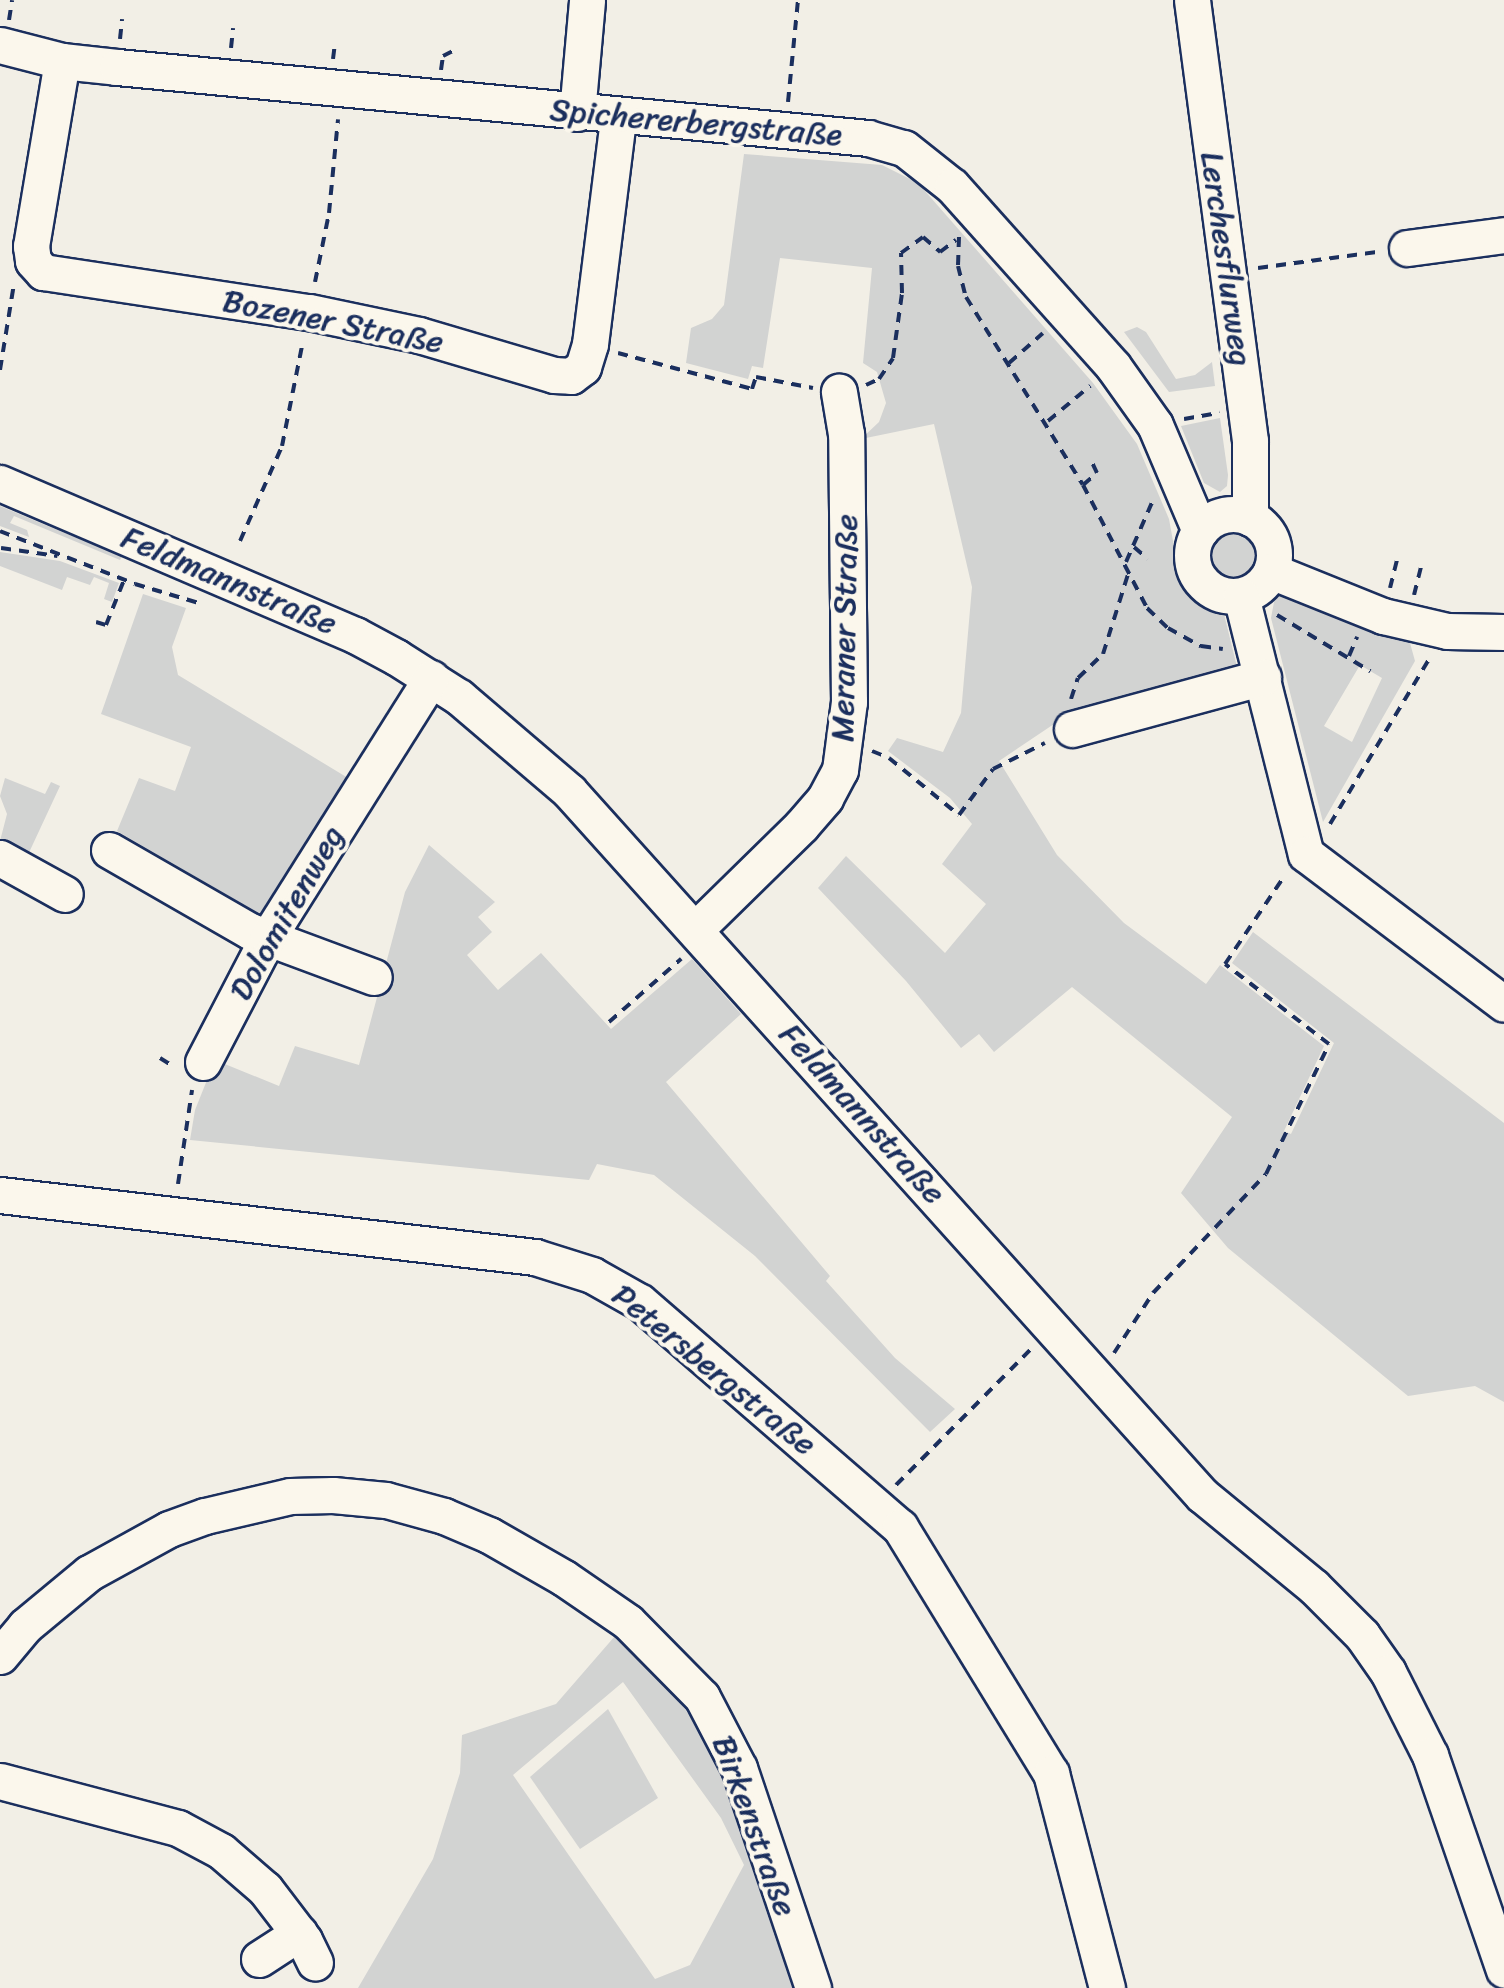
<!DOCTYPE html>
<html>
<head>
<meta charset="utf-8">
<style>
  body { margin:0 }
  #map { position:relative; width:1504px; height:1988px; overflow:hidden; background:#f2efe6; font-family:Sriracha,sans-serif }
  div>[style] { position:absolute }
  .green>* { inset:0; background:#d2d3d2 }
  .round { border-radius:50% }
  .path>* { height:4px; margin-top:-2px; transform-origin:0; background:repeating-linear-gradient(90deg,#1b2f5e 0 10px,transparent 0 18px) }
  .roads { filter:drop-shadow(2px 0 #1b2f5e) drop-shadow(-2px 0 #1b2f5e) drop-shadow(0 2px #1b2f5e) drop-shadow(0 -2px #1b2f5e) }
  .minor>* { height:35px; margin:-17.5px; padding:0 17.5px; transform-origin:17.5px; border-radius:17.5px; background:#fbf7ec }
  .minor>.ring { margin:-17.5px; padding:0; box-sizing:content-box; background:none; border:35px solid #fbf7ec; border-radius:50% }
  span { translate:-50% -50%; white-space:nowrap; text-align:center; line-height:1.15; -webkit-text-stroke:8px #fbf7ec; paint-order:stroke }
  .street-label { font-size:32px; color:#1b2f5e }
</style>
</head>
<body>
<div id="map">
  <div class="green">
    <div style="clip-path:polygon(744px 154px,882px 165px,918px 183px,1093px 383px,1137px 444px,1169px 519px,1180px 579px,1191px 594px,1224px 614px,1239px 675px,1057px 722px,999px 761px,1057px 855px,1124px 923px,1206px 984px,1220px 965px,1324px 1046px,1284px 1131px,1291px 1134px,1334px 1043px,1232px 963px,1253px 932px,1504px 1123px,1504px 1402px,1475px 1386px,1408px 1396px,1228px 1248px,1181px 1193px,1232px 1117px,1072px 987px,994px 1052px,979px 1034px,961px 1048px,906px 981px,818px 888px,846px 856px,945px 953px,986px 904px,942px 864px,972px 824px,950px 798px,888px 751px,897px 738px,943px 752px,961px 713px,972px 587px,934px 424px,861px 439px,879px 422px,886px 403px,877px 372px,863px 363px,872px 268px,780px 258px,763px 368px,752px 366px,748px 379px,686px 363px,691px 328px,712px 319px,724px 305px)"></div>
    <div style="clip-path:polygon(1137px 327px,1146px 332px,1176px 379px,1195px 375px,1212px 362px,1215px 386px,1169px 392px,1124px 332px)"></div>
    <div style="clip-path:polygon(1220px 418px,1228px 475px,1227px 486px,1220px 492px,1204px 483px,1181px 426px)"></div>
    <div style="clip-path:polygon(0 506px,50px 527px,122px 556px,120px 560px,14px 516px,10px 523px,27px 530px,29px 537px,0 526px)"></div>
    <div class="round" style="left:1208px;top:529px;width:50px;height:50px"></div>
    <div style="clip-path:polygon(0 552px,60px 561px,119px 583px,112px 602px,104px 599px,109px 583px,94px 577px,90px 585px,67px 577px,62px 590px,0 566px)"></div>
    <div style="clip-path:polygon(evenodd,1281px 593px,1401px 635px,1410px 643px,1415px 661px,1323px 822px,1271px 618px,1275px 597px,1281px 593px,1360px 665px,1382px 678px,1352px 742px,1324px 726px,1360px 665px)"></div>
    <div style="clip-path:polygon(143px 594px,186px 608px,172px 647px,178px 675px,348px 778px,261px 915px,117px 831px,139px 778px,175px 791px,191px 747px,101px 714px)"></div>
    <div style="clip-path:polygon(5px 778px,45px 794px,51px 782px,60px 786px,26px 859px,0 841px,7px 814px,0 796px)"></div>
    <div style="clip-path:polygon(429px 845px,495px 902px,478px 917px,492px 932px,467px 955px,498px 990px,541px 953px,611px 1029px,692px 959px,741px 1014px,666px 1082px,830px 1276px,826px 1281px,895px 1358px,955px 1409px,930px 1432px,755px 1256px,654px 1175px,597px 1164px,589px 1180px,190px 1140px,195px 1110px,215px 1060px,279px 1086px,295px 1046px,359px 1065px,405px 892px)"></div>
    <div style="clip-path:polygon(evenodd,615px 1636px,647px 1662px,700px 1728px,722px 1775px,796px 1988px,358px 1988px,433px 1859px,460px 1773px,462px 1735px,556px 1704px,615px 1636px,623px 1682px,721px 1818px,744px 1865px,690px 1965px,655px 1979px,513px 1775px,623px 1682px)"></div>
    <div style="clip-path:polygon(608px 1709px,658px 1798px,580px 1849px,530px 1777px)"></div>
  </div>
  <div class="path">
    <div style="left:9px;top:20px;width:20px;rotate:-81deg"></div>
    <div style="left:120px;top:39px;width:20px;rotate:-84deg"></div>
    <div style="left:231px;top:48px;width:20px;rotate:-84deg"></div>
    <div style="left:333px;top:59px;width:16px;rotate:-83deg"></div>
    <div style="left:441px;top:70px;width:14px;rotate:-82deg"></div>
    <div style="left:443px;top:56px;width:11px;rotate:-27deg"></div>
    <div style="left:788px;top:102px;width:102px;rotate:-84.4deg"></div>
    <div style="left:959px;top:237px;width:29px;rotate:92deg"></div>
    <div style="left:958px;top:266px;width:32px;rotate:76deg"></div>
    <div style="left:966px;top:297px;width:221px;rotate:58.1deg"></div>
    <div style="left:1083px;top:485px;width:139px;rotate:62.5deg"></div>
    <div style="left:1147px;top:608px;width:29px;rotate:44deg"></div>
    <div style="left:1168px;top:628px;width:38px;rotate:29deg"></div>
    <div style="left:1201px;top:646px;width:22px;rotate:8deg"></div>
    <div style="left:1258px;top:268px;width:120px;rotate:-7.7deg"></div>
    <div style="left:315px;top:282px;width:70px;rotate:-78.5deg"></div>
    <div style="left:329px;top:213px;width:94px;rotate:-84.5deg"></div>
    <div style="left:618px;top:353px;width:139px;rotate:15deg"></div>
    <div style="left:752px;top:389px;width:13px;rotate:-72deg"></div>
    <div style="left:756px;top:377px;width:58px;rotate:10.9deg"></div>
    <div style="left:1009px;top:363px;width:45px;rotate:-41.4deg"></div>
    <div style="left:0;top:370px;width:87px;rotate:-80.8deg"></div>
    <div style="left:866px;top:385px;width:14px;rotate:-25deg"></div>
    <div style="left:879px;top:379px;width:25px;rotate:-56deg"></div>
    <div style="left:893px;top:358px;width:66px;rotate:-82.1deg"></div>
    <div style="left:902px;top:293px;width:40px;rotate:-91.4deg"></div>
    <div style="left:901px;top:253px;width:27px;rotate:-36deg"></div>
    <div style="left:923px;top:237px;width:23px;rotate:41deg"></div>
    <div style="left:940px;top:252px;width:20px;rotate:-37deg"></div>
    <div style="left:1184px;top:419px;width:36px;rotate:-10deg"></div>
    <div style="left:1048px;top:421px;width:55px;rotate:-39.8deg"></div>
    <div style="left:1083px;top:485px;width:18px;rotate:-41deg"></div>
    <div style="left:1097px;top:473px;width:17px;rotate:-115deg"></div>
    <div style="left:0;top:531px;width:145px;rotate:21.4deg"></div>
    <div style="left:135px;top:584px;width:70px;rotate:16.6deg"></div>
    <div style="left:240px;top:541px;width:104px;rotate:-66.1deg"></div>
    <div style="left:282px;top:446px;width:107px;rotate:-78.7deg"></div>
    <div style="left:1134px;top:547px;width:18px;rotate:41deg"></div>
    <div style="left:1px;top:548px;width:57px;rotate:8.1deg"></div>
    <div style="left:1126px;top:562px;width:70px;rotate:-66.4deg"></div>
    <div style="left:1390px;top:588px;width:30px;rotate:-76deg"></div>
    <div style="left:1414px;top:595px;width:30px;rotate:-76deg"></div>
    <div style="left:1277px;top:615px;width:109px;rotate:31.1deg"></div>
    <div style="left:96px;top:622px;width:10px;rotate:17deg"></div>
    <div style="left:106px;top:625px;width:48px;rotate:-68.2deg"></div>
    <div style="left:1349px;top:656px;width:21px;rotate:-67deg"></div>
    <div style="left:1071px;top:699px;width:22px;rotate:-72deg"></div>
    <div style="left:1078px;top:678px;width:35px;rotate:-44deg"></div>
    <div style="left:1103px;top:654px;width:87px;rotate:-72.6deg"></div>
    <div style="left:872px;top:751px;width:18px;rotate:22deg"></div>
    <div style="left:889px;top:758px;width:90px;rotate:39.2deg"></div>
    <div style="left:959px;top:815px;width:57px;rotate:-53.5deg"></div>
    <div style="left:993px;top:769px;width:58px;rotate:-26.6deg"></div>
    <div style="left:1330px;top:824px;width:196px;rotate:-59deg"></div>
    <div style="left:609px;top:1022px;width:96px;rotate:-41.2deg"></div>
    <div style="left:160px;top:1058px;width:15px;rotate:32deg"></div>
    <div style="left:178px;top:1184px;width:95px;rotate:-81.5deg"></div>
    <div style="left:1114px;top:1353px;width:72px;rotate:-57deg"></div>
    <div style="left:1153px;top:1293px;width:164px;rotate:-46.5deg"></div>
    <div style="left:1266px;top:1174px;width:144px;rotate:-64.1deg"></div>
    <div style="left:1329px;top:1044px;width:131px;rotate:-142.4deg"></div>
    <div style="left:1225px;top:964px;width:104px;rotate:-56deg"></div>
    <div style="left:896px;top:1485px;width:190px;rotate:-45.2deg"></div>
  </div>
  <div class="roads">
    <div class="minor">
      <div style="left:1192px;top:0;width:445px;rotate:82.5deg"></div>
      <div style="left:1250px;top:441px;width:77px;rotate:90deg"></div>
      <div style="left:0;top:45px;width:64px;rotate:14.5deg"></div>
      <div style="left:62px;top:61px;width:55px;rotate:6.2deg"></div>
      <div style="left:117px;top:67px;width:754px;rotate:5.4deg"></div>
      <div style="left:868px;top:138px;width:37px;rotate:16deg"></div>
      <div style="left:904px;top:148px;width:61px;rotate:38.4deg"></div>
      <div style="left:952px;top:186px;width:241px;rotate:48.2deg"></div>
      <div style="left:1113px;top:366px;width:72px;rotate:54.6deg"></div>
      <div style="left:1155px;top:425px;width:115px;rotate:67deg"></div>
      <div style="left:62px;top:61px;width:188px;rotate:99.5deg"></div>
      <div style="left:31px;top:246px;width:15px;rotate:82deg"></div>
      <div style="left:33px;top:261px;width:15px;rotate:48deg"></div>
      <div style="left:43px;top:272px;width:269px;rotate:8.6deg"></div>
      <div style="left:309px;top:312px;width:112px;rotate:11.8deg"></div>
      <div style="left:419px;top:335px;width:141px;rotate:16.5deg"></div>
      <div style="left:554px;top:375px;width:17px;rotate:3deg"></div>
      <div style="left:571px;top:376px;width:15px;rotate:-37deg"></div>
      <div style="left:583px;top:367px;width:24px;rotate:-73deg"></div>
      <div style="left:590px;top:344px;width:228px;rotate:-82.9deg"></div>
      <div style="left:577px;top:113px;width:113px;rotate:-84.9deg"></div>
      <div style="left:1407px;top:248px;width:98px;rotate:-7.6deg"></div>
      <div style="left:0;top:483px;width:386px;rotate:23.2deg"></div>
      <div style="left:355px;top:635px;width:47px;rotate:28.2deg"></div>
      <div style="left:396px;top:657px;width:75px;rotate:32.4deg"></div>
      <div style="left:459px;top:697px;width:145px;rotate:40.5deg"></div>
      <div style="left:569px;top:791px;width:947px;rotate:48.04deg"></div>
      <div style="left:1202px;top:1495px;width:145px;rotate:39.4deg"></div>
      <div style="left:1314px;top:1587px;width:68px;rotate:45deg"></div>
      <div style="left:1362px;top:1635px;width:45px;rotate:54.9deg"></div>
      <div style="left:1388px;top:1672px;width:93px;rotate:63.2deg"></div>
      <div style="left:1430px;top:1755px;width:227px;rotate:71deg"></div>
      <div class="ring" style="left:1192px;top:514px;width:47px;height:47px"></div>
      <div style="left:1271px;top:571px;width:121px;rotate:21.9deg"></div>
      <div style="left:1383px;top:616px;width:66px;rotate:13.2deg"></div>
      <div style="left:1447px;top:631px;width:57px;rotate:1deg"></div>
      <div style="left:1241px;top:596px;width:266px;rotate:75.9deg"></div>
      <div style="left:1306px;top:854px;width:248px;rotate:37.1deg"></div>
      <div style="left:1072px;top:729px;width:198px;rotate:-15.2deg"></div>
      <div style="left:109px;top:850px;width:163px;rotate:29.9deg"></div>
      <div style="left:250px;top:931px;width:132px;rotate:20.4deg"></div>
      <div style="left:0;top:858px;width:74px;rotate:29deg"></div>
      <div style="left:697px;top:928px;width:146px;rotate:-44.4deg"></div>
      <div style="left:801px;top:826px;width:37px;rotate:-49deg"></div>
      <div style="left:825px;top:798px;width:32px;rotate:-62deg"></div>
      <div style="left:840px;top:770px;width:69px;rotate:-82.5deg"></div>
      <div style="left:849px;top:702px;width:268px;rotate:-90.6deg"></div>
      <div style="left:846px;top:434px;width:43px;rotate:-99.5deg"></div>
      <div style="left:203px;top:1062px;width:141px;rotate:-62.5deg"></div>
      <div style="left:268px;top:937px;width:306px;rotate:-57.8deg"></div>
      <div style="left:0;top:1195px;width:539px;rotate:6.61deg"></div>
      <div style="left:535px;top:1257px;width:60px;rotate:17.5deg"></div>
      <div style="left:592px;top:1275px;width:55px;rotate:29.4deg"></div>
      <div style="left:640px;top:1302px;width:344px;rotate:40.9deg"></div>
      <div style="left:900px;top:1527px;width:289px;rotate:58.5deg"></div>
      <div style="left:1051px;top:1773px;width:222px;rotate:75.4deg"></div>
      <div style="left:0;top:1656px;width:39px;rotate:-50deg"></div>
      <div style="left:25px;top:1626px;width:83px;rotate:-39.6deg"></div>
      <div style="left:89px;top:1573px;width:91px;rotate:-28.8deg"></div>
      <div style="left:169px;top:1529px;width:38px;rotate:-20deg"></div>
      <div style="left:205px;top:1516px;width:87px;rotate:-13.2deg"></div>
      <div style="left:290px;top:1496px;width:43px;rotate:-1.3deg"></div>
      <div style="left:333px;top:1495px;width:53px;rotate:5.4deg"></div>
      <div style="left:386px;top:1500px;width:60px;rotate:15.4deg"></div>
      <div style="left:444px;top:1516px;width:49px;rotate:22.9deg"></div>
      <div style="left:489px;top:1535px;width:86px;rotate:29.8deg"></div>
      <div style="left:564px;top:1578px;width:78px;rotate:34.5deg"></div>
      <div style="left:628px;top:1622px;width:105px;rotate:45.4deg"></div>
      <div style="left:702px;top:1697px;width:80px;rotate:62.5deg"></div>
      <div style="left:739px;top:1768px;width:232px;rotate:71.4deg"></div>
      <div style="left:0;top:1781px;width:184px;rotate:14.8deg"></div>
      <div style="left:178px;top:1828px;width:49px;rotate:28.1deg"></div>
      <div style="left:221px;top:1851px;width:58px;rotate:40.8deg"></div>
      <div style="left:265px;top:1889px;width:64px;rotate:52.6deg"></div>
      <div style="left:304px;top:1940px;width:25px;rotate:64deg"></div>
      <div style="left:259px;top:1959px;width:48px;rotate:-33deg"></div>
    </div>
  </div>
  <div class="street-label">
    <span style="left:696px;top:123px;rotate:5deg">Spichererbergstraße</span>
    <span style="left:1226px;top:259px;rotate:82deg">Lerchesflurweg</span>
    <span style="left:333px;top:322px;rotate:11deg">Bozener Straße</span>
    <span style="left:229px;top:581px;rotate:23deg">Feldmannstraße</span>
    <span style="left:845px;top:628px;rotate:-89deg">Meraner Straße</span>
    <span style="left:287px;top:913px;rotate:-60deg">Dolomitenweg</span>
    <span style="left:862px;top:1114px;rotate:48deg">Feldmannstraße</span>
    <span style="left:714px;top:1370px;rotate:39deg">Petersbergstraße</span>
    <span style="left:754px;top:1826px;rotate:70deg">Birkenstraße</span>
  </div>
</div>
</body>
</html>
